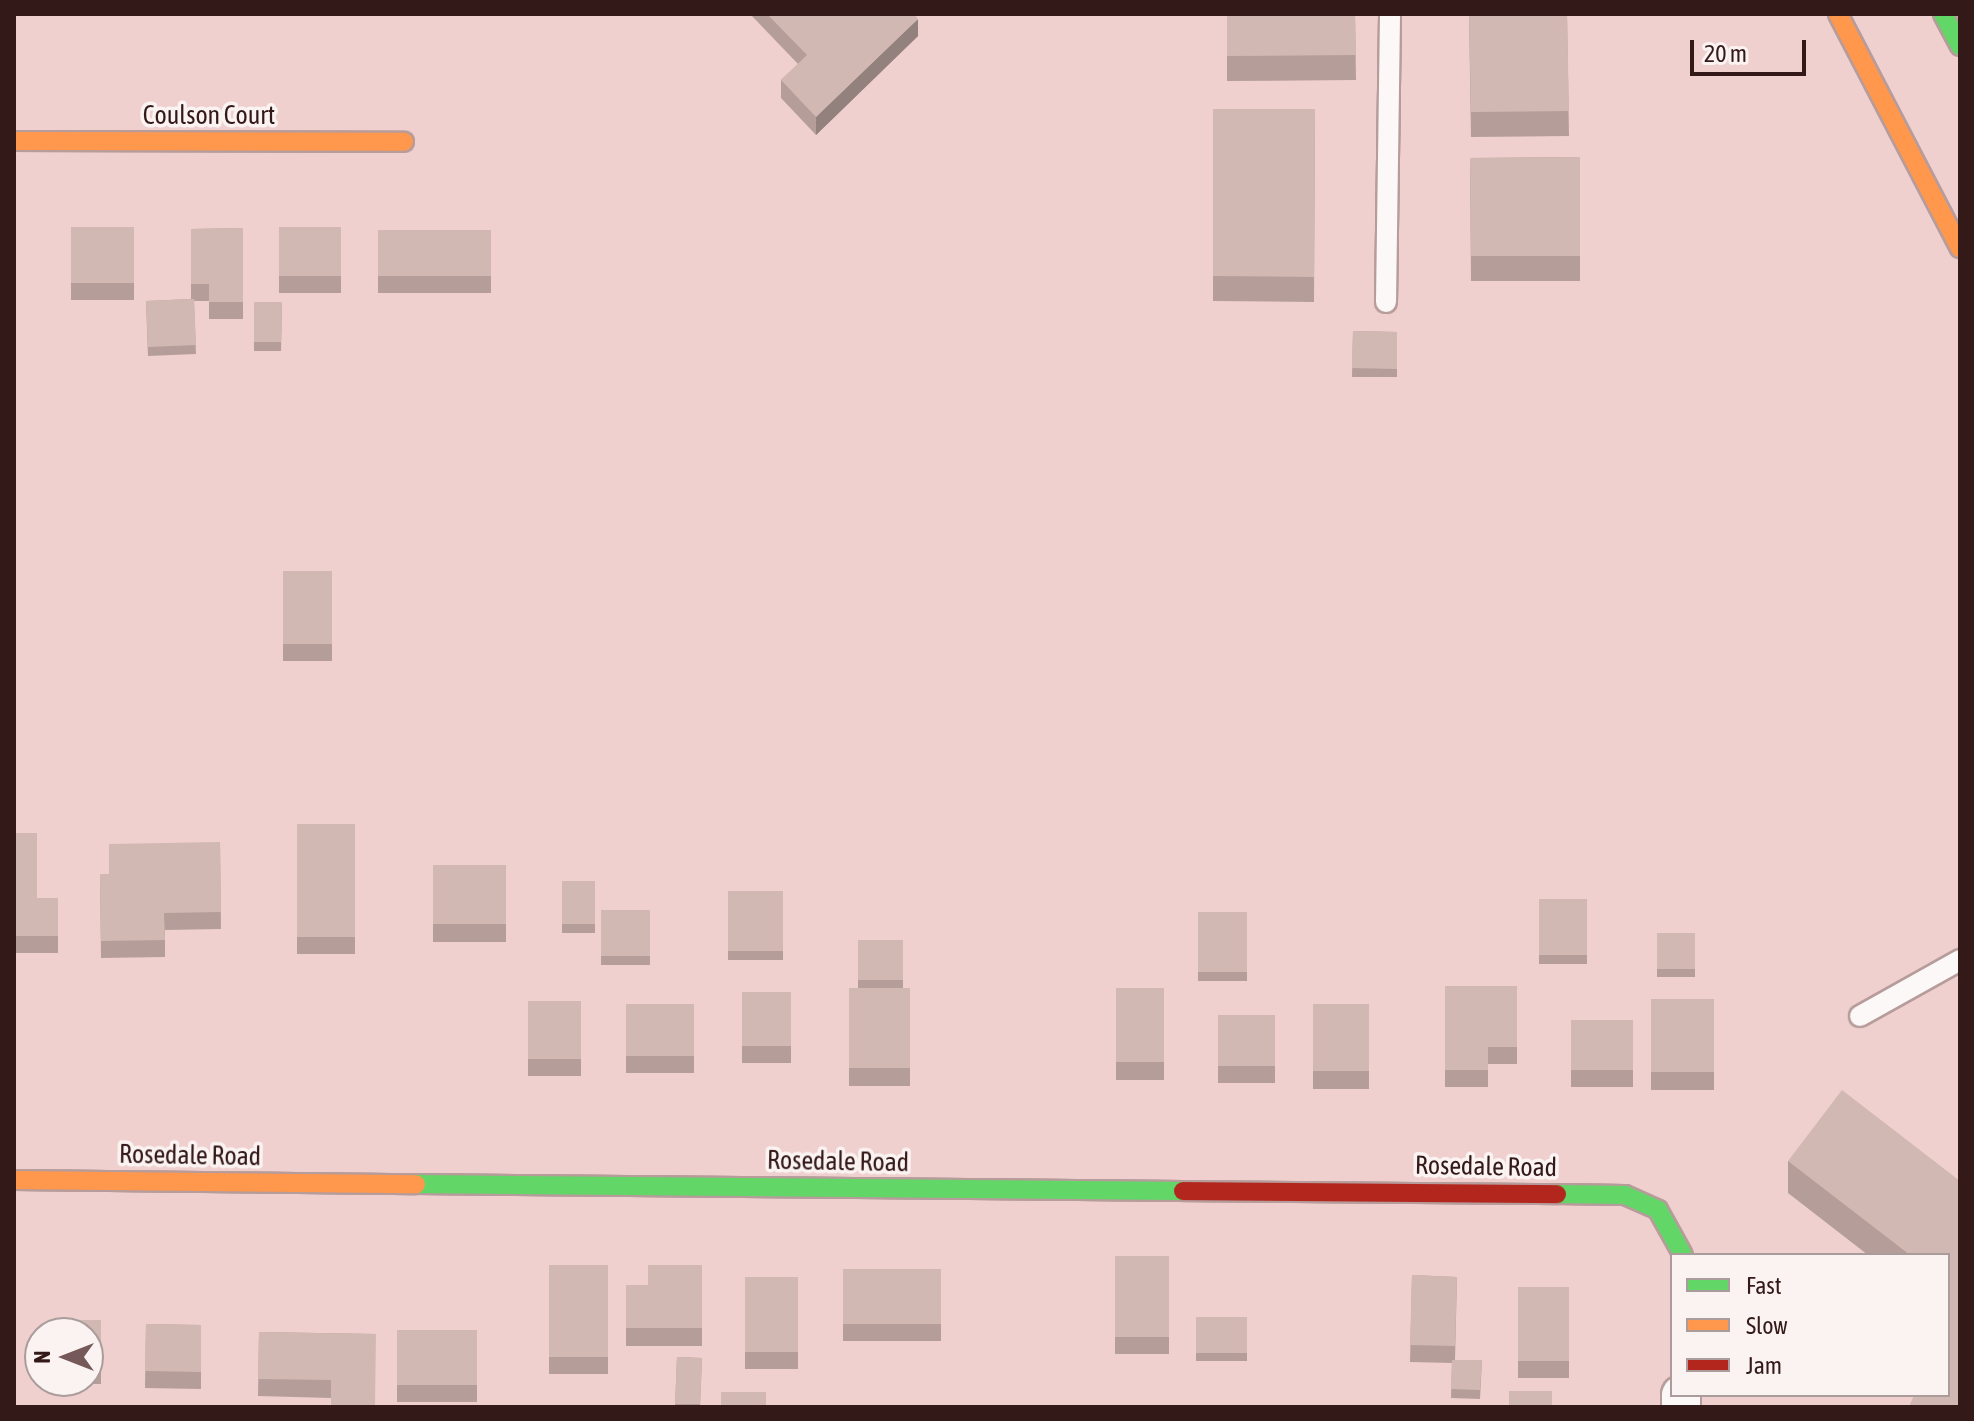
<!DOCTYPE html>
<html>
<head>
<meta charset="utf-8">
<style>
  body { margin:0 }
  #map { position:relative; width:1974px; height:1421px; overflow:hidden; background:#efd0ce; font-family:"Asap Condensed",sans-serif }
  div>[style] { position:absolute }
  .roads { filter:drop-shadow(2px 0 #b69c9b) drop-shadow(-2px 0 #b69c9b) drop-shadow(0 2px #b69c9b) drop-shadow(0 -2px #b69c9b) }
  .lane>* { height:20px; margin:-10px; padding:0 10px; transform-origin:10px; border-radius:10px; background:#fdf8f8 }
  .street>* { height:38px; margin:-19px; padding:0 19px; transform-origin:19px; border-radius:19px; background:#fdf8f8 }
  .fast>* { height:18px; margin:-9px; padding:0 9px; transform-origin:9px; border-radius:9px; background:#63d668 }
  .slow>* { height:18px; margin:-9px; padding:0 9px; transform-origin:9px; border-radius:9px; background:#ff974d }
  .jam>* { height:18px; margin:-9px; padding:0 9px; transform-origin:9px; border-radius:9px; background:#b3261e }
  .wall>* { inset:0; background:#b59e99 }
  .shaded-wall>* { inset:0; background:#93817d }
  .building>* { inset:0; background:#d2b8b2 }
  span { translate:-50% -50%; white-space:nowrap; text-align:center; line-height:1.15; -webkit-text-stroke:7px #faf3f2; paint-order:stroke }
  .street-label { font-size:26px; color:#331918 }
  .frame { position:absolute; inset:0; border:16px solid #331918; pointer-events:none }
  .legend { position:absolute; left:1670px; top:1253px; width:280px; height:144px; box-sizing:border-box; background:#faf3f2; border:2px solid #aa9c9b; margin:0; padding:10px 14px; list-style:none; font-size:24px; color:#331918 }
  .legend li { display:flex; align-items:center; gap:16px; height:40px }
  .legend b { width:40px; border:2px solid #aa9c9b }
  .north { position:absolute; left:24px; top:1317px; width:80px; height:80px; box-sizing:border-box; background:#faf3f2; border:2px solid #aa9c9b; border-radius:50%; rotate:270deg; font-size:22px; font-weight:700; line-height:32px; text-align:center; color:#331918 }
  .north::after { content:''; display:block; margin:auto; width:28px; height:36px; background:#755958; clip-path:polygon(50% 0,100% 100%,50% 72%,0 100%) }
  .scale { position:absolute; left:1690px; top:40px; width:116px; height:36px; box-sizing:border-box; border:4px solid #331918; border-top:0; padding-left:10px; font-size:24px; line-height:28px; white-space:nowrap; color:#331918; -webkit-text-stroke:6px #faf3f2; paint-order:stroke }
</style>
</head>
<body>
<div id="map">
  <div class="roads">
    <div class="lane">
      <div style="left:1386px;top:302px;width:288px;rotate:-89.2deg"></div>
      <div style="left:1860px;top:1016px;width:115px;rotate:-29.2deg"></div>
    </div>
    <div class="street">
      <div style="left:1681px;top:1407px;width:12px;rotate:-90deg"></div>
    </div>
    <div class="fast">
      <div style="left:1943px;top:14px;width:36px;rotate:62deg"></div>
      <div style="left:416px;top:1184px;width:767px;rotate:0.52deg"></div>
      <div style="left:1557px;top:1194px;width:68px;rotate:0.8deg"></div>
      <div style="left:1625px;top:1195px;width:36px;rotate:24deg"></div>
      <div style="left:1658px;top:1210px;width:51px;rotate:60.9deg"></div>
    </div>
    <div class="slow">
      <div style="left:1838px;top:14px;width:264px;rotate:62.5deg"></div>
      <div style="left:14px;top:141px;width:390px;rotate:0.1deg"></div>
      <div style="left:14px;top:1180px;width:402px;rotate:0.6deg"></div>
    </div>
    <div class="jam">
      <div style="left:1183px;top:1191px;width:374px;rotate:0.5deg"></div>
    </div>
  </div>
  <div class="wall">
    <div style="clip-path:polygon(750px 14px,914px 14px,918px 36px,816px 135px,781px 98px,781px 80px,798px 64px)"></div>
    <div style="clip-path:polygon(1227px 14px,1355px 14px,1356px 80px,1227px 81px)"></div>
    <div style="clip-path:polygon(1469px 14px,1567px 14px,1569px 136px,1471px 137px)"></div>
    <div style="clip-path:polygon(1213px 109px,1315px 109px,1314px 302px,1213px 301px)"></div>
    <div style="clip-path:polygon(1580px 157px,1580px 281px,1471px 281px,1470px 158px)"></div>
    <div style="clip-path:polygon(71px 227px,134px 227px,134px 300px,71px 300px)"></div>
    <div style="clip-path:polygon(279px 227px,341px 227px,341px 293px,279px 293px)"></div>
    <div style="clip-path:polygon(243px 228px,243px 319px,209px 319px,209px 301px,194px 301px,196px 354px,148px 356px,146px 301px,191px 299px,191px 229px)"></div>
    <div style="clip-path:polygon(378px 230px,491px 230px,491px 293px,378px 293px)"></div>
    <div style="clip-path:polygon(254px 302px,282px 302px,281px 351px,254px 351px)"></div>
    <div style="clip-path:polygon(1353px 331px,1397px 332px,1397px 377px,1352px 377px)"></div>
    <div style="clip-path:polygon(283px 571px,332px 571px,332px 661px,283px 661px)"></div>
    <div style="clip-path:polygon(297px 824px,355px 824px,355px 954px,297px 954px)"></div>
    <div style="clip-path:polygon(14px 833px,37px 898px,58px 898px,58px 953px,14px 953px)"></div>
    <div style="clip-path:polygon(220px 842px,221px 929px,165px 930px,165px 957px,101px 958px,100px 874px,109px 874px)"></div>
    <div style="clip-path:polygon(433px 865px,506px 865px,506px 942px,433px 942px)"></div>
    <div style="clip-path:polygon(562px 881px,595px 881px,595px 933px,562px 933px)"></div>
    <div style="clip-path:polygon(728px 891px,783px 891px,783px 960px,728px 960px)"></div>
    <div style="clip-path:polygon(1539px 899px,1587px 899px,1587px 964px,1539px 964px)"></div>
    <div style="clip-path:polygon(601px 910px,650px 910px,650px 965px,601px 965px)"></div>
    <div style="clip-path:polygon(1198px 912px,1247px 912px,1247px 981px,1198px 981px)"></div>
    <div style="clip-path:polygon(1657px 933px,1695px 933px,1695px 977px,1657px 977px)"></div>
    <div style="clip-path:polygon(858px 940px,903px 940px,903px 988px,910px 988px,910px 1086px,849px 1086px,849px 988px,858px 988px)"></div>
    <div style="clip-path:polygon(1445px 986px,1517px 986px,1517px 1064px,1488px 1064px,1488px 1087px,1445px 1087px)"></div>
    <div style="clip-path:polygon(1116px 988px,1164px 988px,1164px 1080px,1116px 1080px)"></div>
    <div style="clip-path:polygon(742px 992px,791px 992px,791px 1063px,742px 1063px)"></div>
    <div style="clip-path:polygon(1651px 999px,1714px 999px,1714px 1090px,1651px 1090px)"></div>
    <div style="clip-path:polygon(528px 1001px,581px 1001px,581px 1076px,528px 1076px)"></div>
    <div style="clip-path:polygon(626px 1004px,694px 1004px,694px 1073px,626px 1073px)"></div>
    <div style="clip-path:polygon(1313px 1004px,1369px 1004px,1369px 1089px,1313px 1089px)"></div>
    <div style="clip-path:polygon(1218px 1015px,1275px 1015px,1275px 1083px,1218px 1083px)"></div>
    <div style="clip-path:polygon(1571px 1020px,1633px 1020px,1633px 1087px,1571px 1087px)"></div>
    <div style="clip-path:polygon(1788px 1161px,1960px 1181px,1948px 1395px,1948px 1255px,1868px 1255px,1788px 1193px)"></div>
    <div style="clip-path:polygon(1115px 1256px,1169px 1256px,1169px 1354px,1115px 1354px)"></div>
    <div style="clip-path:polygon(549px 1265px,608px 1265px,608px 1374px,549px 1374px)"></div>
    <div style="clip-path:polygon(702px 1265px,702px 1346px,626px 1346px,626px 1285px,648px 1285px)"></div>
    <div style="clip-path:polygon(843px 1269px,941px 1269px,941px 1341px,843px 1341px)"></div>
    <div style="clip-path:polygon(1412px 1275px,1457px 1277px,1455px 1360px,1482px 1360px,1480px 1399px,1451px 1398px,1452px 1363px,1410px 1362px)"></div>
    <div style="clip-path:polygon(745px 1277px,798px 1277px,798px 1369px,745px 1369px)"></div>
    <div style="clip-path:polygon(1518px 1287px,1569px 1287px,1569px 1378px,1518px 1378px)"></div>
    <div style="clip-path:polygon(1196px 1317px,1247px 1317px,1247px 1361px,1196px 1361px)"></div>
    <div style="clip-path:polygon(101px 1320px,101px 1384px,50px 1384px,50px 1381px,88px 1381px,88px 1333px)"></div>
    <div style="clip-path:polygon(146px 1324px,201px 1325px,201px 1389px,145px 1388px)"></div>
    <div style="clip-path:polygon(397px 1330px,477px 1330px,477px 1402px,397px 1402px)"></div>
    <div style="clip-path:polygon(259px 1332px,376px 1334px,331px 1398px,258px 1396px)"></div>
    <div style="clip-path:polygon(677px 1357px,702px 1358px,700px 1407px,675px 1407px)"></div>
  </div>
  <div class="shaded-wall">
    <div style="clip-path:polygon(918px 19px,918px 36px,816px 135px,816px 117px)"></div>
  </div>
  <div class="building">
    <div style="clip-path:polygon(767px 14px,914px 14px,918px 19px,816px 117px,781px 80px,807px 55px)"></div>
    <div style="clip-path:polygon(1227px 14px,1355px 14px,1356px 55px,1227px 56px)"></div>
    <div style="clip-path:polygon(1469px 14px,1567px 14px,1569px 111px,1471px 112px)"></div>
    <div style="clip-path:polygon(1213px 109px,1315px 109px,1314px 277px,1213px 276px)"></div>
    <div style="clip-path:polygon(1580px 157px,1580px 256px,1471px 256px,1470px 158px)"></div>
    <div style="clip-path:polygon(71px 227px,134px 227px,134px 283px,71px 283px)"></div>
    <div style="clip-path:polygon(279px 227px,341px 227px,341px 276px,279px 276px)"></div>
    <div style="clip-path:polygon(243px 228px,243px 302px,209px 302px,209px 284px,191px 284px,191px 229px)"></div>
    <div style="clip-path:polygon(378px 230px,491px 230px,491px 276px,378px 276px)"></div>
    <div style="clip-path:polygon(194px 299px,196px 345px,148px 347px,146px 301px)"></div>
    <div style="clip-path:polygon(254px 302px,282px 302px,281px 342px,254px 342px)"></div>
    <div style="clip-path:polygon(1353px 331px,1397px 332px,1397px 369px,1352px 368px)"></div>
    <div style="clip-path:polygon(283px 571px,332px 571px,332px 644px,283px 644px)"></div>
    <div style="clip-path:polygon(297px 824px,355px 824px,355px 937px,297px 937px)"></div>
    <div style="clip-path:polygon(14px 833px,37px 833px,37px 898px,58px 898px,58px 936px,14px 936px)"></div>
    <div style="clip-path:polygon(220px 842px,221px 912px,164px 913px,165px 940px,101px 941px,100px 874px,109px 874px,109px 844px)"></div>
    <div style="clip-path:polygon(433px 865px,506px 865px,506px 924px,433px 924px)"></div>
    <div style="clip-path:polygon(562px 881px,595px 881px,595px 924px,562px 924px)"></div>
    <div style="clip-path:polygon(728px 891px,783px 891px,783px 951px,728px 951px)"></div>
    <div style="clip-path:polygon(1539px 899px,1587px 899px,1587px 955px,1539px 955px)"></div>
    <div style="clip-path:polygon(601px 910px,650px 910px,650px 956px,601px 956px)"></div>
    <div style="clip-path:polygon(1198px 912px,1247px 912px,1247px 972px,1198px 972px)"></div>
    <div style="clip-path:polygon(1657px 933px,1695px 933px,1695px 969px,1657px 969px)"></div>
    <div style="clip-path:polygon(858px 940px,903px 940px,903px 980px,858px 980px)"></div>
    <div style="clip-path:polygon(1445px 986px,1517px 986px,1517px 1047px,1488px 1047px,1488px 1070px,1445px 1070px)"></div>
    <div style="clip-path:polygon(849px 988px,910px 988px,910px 1068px,849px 1068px)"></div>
    <div style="clip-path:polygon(1116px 988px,1164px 988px,1164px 1062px,1116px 1062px)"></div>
    <div style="clip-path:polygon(742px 992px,791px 992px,791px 1046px,742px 1046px)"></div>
    <div style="clip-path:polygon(1651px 999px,1714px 999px,1714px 1072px,1651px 1072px)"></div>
    <div style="clip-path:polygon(528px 1001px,581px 1001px,581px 1059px,528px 1059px)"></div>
    <div style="clip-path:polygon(626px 1004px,694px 1004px,694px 1056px,626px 1056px)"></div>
    <div style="clip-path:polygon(1313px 1004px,1369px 1004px,1369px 1071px,1313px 1071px)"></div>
    <div style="clip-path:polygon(1218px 1015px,1275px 1015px,1275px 1066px,1218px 1066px)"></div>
    <div style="clip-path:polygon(1571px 1020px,1633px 1020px,1633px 1070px,1571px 1070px)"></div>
    <div style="clip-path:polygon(1842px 1090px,1960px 1181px,1960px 1407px,1909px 1407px,1914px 1395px,1948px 1395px,1948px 1255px,1910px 1255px,1788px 1161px)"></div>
    <div style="clip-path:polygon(1115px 1256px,1169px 1256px,1169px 1337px,1115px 1337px)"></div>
    <div style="clip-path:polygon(549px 1265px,608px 1265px,608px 1357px,549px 1357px)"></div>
    <div style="clip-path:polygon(648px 1265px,702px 1265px,702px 1328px,626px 1328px,626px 1285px,648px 1285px)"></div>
    <div style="clip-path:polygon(843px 1269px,941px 1269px,941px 1324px,843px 1324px)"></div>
    <div style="clip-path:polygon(1412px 1275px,1457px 1277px,1455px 1346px,1410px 1345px)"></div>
    <div style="clip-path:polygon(745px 1277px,798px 1277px,798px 1352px,745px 1352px)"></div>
    <div style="clip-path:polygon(1518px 1287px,1569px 1287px,1569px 1361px,1518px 1361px)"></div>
    <div style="clip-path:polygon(1196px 1317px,1247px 1317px,1247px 1353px,1196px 1353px)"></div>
    <div style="clip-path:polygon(50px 1320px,101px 1320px,101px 1367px,88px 1367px,88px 1333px,50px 1333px)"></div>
    <div style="clip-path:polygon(146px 1324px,201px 1325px,201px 1372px,145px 1371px)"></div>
    <div style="clip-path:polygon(397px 1330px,477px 1330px,477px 1385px,397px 1385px)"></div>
    <div style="clip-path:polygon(259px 1332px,376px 1334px,375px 1407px,331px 1407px,331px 1380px,258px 1379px)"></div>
    <div style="clip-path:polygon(677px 1357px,702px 1358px,700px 1404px,675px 1404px)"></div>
    <div style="clip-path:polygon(1452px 1360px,1482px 1360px,1480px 1390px,1451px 1389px)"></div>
    <div style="clip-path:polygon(1509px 1391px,1552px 1391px,1552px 1407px,1509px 1407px)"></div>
    <div style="clip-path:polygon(721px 1392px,766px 1392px,766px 1407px,721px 1407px)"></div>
  </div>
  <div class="street-label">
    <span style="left:209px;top:116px">Coulson Court</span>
    <span style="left:190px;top:1156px;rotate:1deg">Rosedale Road</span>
    <span style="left:838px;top:1162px;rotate:1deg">Rosedale Road</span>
    <span style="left:1486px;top:1167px;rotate:1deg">Rosedale Road</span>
  </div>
  <div class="frame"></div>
  <ul class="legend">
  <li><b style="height:10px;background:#63d668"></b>Fast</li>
  <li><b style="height:10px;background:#ff974d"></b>Slow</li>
  <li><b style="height:10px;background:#b3261e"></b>Jam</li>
  </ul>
  <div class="north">N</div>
  <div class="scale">20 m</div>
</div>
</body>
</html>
